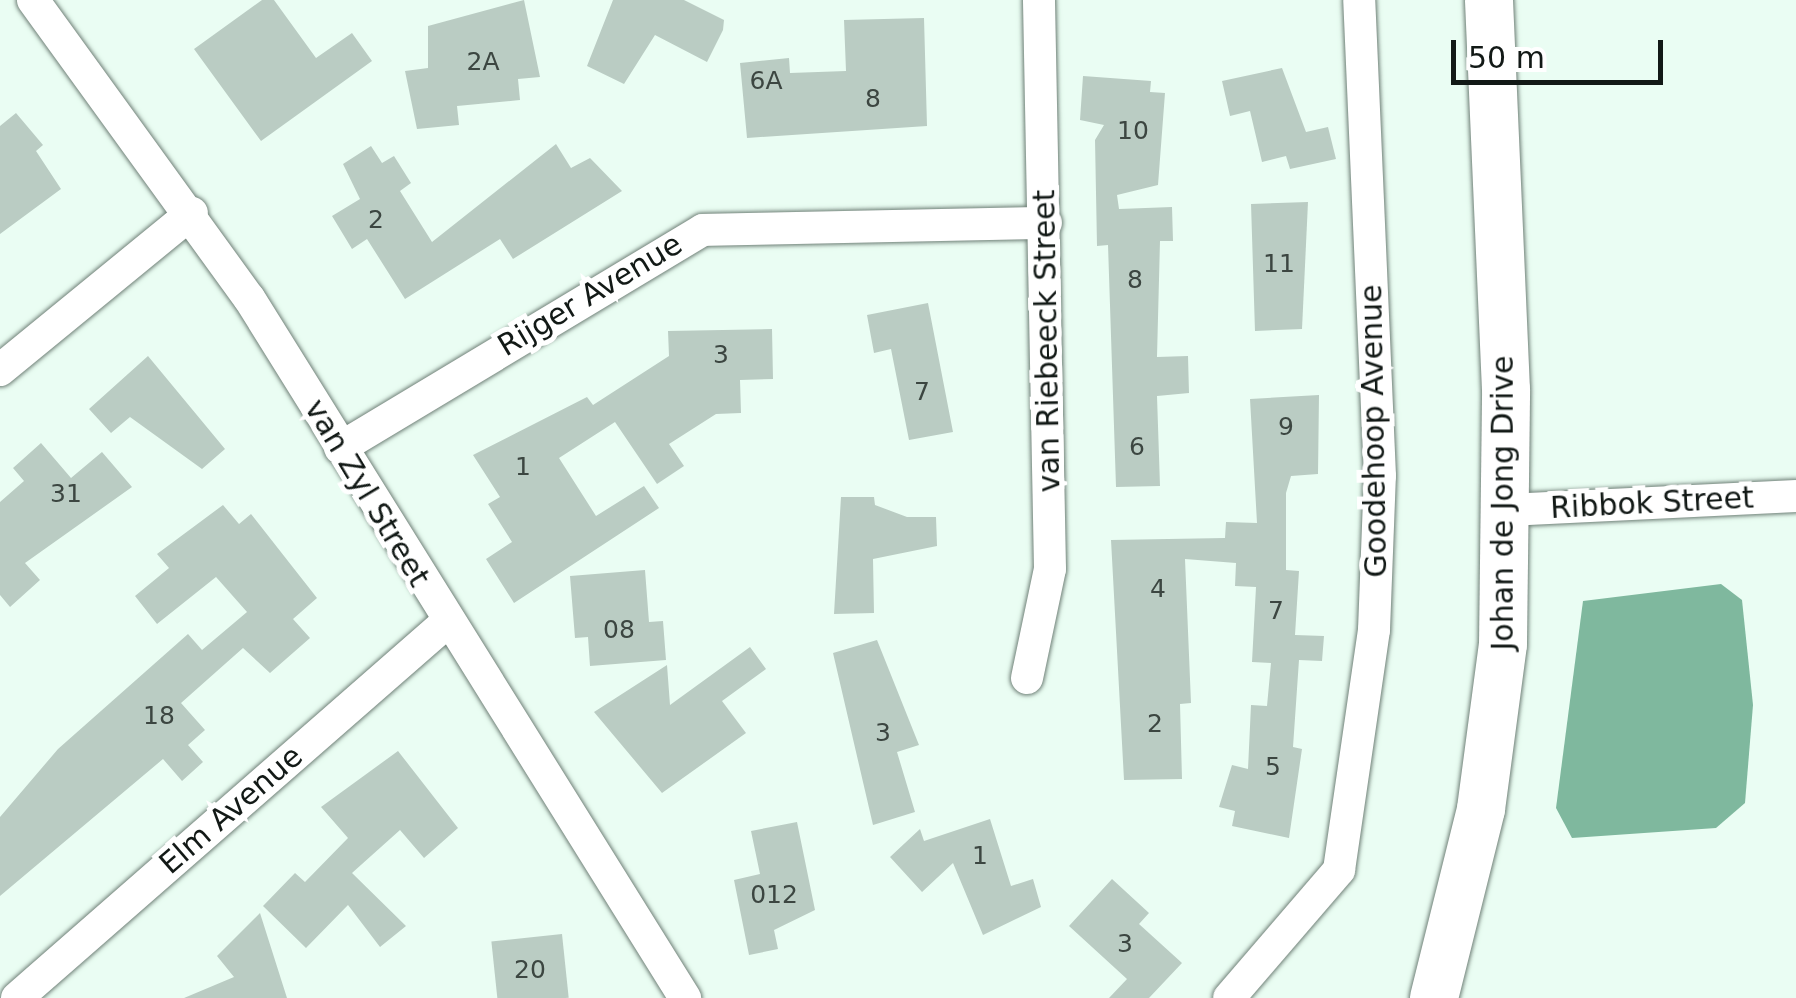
<!DOCTYPE html>
<style>
body{margin:0}
#map{position:relative;width:1796px;height:998px;overflow:hidden;background:#eafdf3;font-family:"DejaVu Sans",sans-serif}
div>[style]{position:absolute}
.water>*{inset:0;background:#7fb89e}
.building>*{inset:0;background:#baccc3;transform-origin:0 0}
.roads{filter:drop-shadow(0 0 2px #708178) drop-shadow(0 0 2px #708178)}
.street>*{height:32px;margin:-16px;padding:0 16px;transform-origin:16px;border-radius:16px;background:#fff}
.secondary>*{height:48px;margin:-24px;padding:0 24px;transform-origin:24px;border-radius:24px;background:#fff}
span{translate:-50% -50%;white-space:nowrap;text-align:center;line-height:1.15;-webkit-text-stroke:10px #fff;paint-order:stroke}
.number-label{font-size:25px;color:#3c4641}
.number-label span{-webkit-text-stroke-width:0}
.street-label{font-size:30px;color:#121916}
.scale{position:absolute;left:1451px;top:40px;width:212px;height:45px;box-sizing:border-box;border:5px solid #121916;border-top:0;padding-left:12px;font-size:30px;line-height:35px;white-space:nowrap;color:#121916;-webkit-text-stroke:8px #fff;paint-order:stroke}
</style>
<div id="map">
<div class="water">
<div style="clip-path:polygon(1721px 584px,1742px 600px,1753px 705px,1745px 803px,1716px 828px,1572px 838px,1556px 808px,1583px 601px)"></div>
</div>
<div class="building">
<div style="clip-path:polygon(262px 0,274px 0,316px 58px,352px 33px,372px 61px,261px 141px,194px 49px)"></div>
<div style="clip-path:polygon(524px 0,540px 77px,518px 79px,520px 100px,457px 106px,459px 125px,417px 129px,405px 71px,428px 68px,428px 26px)"></div>
<div style="clip-path:polygon(613px 0,684px 0,724px 20px,723px 30px,707px 62px,655px 35px,624px 84px,587px 66px)"></div>
<div style="clip-path:polygon(924px 18px,927px 126px,747px 138px,740px 63px,789px 58px,790px 73px,846px 71px,844px 20px)"></div>
<div style="clip-path:polygon(1282px 68px,1306px 132px,1328px 127px,1336px 159px,1290px 169px,1286px 156px,1262px 162px,1250px 111px,1230px 116px,1222px 81px)"></div>
<div style="clip-path:polygon(1083px 76px,1151px 81px,1150px 92px,1165px 93px,1158px 185px,1117px 195px,1119px 209px,1172px 207px,1173px 241px,1160px 241px,1157px 357px,1188px 356px,1189px 393px,1157px 396px,1160px 486px,1116px 487px,1108px 245px,1097px 246px,1095px 140px,1104px 125px,1080px 120px)"></div>
<div style="clip-path:polygon(16px 113px,43px 145px,36px 151px,61px 189px,0 234px,0 126px)"></div>
<div style="clip-path:polygon(556px 144px,571px 168px,590px 158px,622px 191px,513px 259px,500px 239px,405px 299px,367px 239px,352px 249px,332px 216px,360px 199px,343px 164px,371px 146px,382px 163px,394px 156px,411px 183px,400px 191px,432px 242px)"></div>
<div style="clip-path:polygon(1308px 202px,1302px 329px,1255px 331px,1251px 204px)"></div>
<div style="clip-path:polygon(928px 303px,953px 432px,909px 440px,891px 349px,874px 353px,867px 315px)"></div>
<div style="clip-path:polygon(772px 329px,773px 379px,740px 380px,741px 413px,716px 414px,669px 444px,684px 466px,657px 484px,615px 422px,559px 458px,596px 516px,644px 486px,659px 508px,514px 603px,486px 559px,512px 542px,488px 504px,500px 497px,473px 455px,587px 397px,593px 405px,669px 356px,668px 331px)"></div>
<div style="clip-path:polygon(148px 356px,225px 449px,202px 469px,130px 417px,111px 433px,89px 409px)"></div>
<div style="clip-path:polygon(1319px 395px,1318px 474px,1291px 476px,1286px 493px,1286px 570px,1299px 571px,1295px 635px,1324px 636px,1322px 661px,1299px 660px,1293px 747px,1302px 749px,1289px 838px,1232px 826px,1235px 811px,1219px 807px,1232px 765px,1248px 769px,1251px 705px,1267px 706px,1271px 663px,1252px 662px,1256px 587px,1235px 586px,1236px 563px,1185px 559px,1191px 703px,1180px 704px,1182px 779px,1124px 780px,1111px 540px,1225px 538px,1226px 522px,1257px 523px,1250px 399px)"></div>
<div style="clip-path:polygon(41px 443px,71px 478px,102px 452px,132px 487px,25px 563px,40px 580px,10px 607px,0 595px,0 502px,24px 481px,13px 468px)"></div>
<div style="clip-path:polygon(841px 497px,874px 497px,875px 505px,907px 517px,936px 517px,937px 546px,873px 559px,874px 613px,834px 614px)"></div>
<div style="clip-path:polygon(223px 505px,239px 524px,251px 514px,317px 598px,293px 619px,310px 638px,270px 673px,243px 648px,181px 703px,205px 730px,188px 745px,203px 762px,182px 781px,163px 759px,0 896px,0 817px,58px 749px,188px 634px,202px 650px,247px 612px,216px 577px,157px 624px,135px 596px,169px 568px,157px 554px)"></div>
<div style="clip-path:polygon(645px 570px,649px 622px,663px 621px,666px 660px,590px 666px,588px 637px,575px 638px,570px 576px)"></div>
<div style="clip-path:polygon(877px 640px,919px 745px,897px 752px,915px 812px,873px 825px,833px 653px)"></div>
<div style="clip-path:polygon(750px 647px,766px 669px,722px 701px,746px 733px,662px 793px,594px 712px,667px 665px,670px 705px)"></div>
<div style="clip-path:polygon(398px 751px,458px 828px,424px 858px,400px 830px,352px 873px,406px 926px,380px 947px,348px 905px,306px 948px,263px 906px,295px 873px,305px 882px,348px 838px,321px 807px)"></div>
<div style="clip-path:polygon(990px 819px,1011px 886px,1033px 879px,1041px 907px,983px 935px,953px 863px,922px 892px,890px 857px,920px 829px,924px 841px)"></div>
<div style="clip-path:polygon(797px 822px,815px 910px,774px 930px,778px 949px,749px 955px,734px 880px,760px 874px,751px 831px)"></div>
<div style="clip-path:polygon(1112px 879px,1149px 913px,1139px 924px,1182px 963px,1149px 998px,1109px 998px,1127px 979px,1069px 926px)"></div>
<div style="clip-path:polygon(260px 913px,287px 998px,184px 998px,234px 977px,217px 956px)"></div>
<div style="left:562px;top:934px;width:64px;height:71px;rotate:84deg"></div>
</div>
<div class="roads">
<div class="street">
<div style="left:33px;top:0;width:368px;rotate:54.1deg"></div>
<div style="left:249px;top:298px;width:825px;rotate:58.08deg"></div>
<div style="left:0;top:370px;width:248px;rotate:-39.3deg"></div>
<div style="left:340px;top:448px;width:423px;rotate:-31deg"></div>
<div style="left:703px;top:230px;width:343px;rotate:-1.2deg"></div>
<div style="left:1508px;top:510px;width:288px;rotate:-2.8deg"></div>
<div style="left:1027px;top:678px;width:111px;rotate:-78.1deg"></div>
<div style="left:1050px;top:569px;width:569px;rotate:-91.11deg"></div>
<div style="left:17px;top:998px;width:570px;rotate:-41.16deg"></div>
<div style="left:1229px;top:998px;width:169px;rotate:-49.3deg"></div>
<div style="left:1339px;top:870px;width:243px;rotate:-81.7deg"></div>
<div style="left:1374px;top:630px;width:154px;rotate:-87.8deg"></div>
<div style="left:1380px;top:476px;width:476px;rotate:-92.5deg"></div>
</div>
<div class="secondary">
<div style="left:1434px;top:998px;width:195px;rotate:-76deg"></div>
<div style="left:1481px;top:809px;width:166px;rotate:-82.4deg"></div>
<div style="left:1503px;top:644px;width:254px;rotate:-89.3deg"></div>
<div style="left:1506px;top:390px;width:390px;rotate:-92.5deg"></div>
</div>
</div>
<div class="number-label">
<span style="left:483px;top:62px">2A</span>
<span style="left:766px;top:81px">6A</span>
<span style="left:873px;top:99px">8</span>
<span style="left:1133px;top:131px">10</span>
<span style="left:376px;top:220px">2</span>
<span style="left:1279px;top:264px">11</span>
<span style="left:1135px;top:280px">8</span>
<span style="left:721px;top:355px">3</span>
<span style="left:922px;top:392px">7</span>
<span style="left:1286px;top:427px">9</span>
<span style="left:1137px;top:447px">6</span>
<span style="left:523px;top:467px">1</span>
<span style="left:66px;top:494px">31</span>
<span style="left:1158px;top:589px">4</span>
<span style="left:1276px;top:611px">7</span>
<span style="left:619px;top:630px">08</span>
<span style="left:159px;top:716px">18</span>
<span style="left:1155px;top:724px">2</span>
<span style="left:883px;top:733px">3</span>
<span style="left:1273px;top:767px">5</span>
<span style="left:980px;top:856px">1</span>
<span style="left:774px;top:895px">012</span>
<span style="left:1125px;top:944px">3</span>
<span style="left:530px;top:970px">20</span>
</div>
<div class="street-label">
<span style="left:590px;top:295px;rotate:-31deg">Rijger Avenue</span>
<span style="left:1047px;top:341px;rotate:-91deg">van Riebeeck Street</span>
<span style="left:1374px;top:431px;rotate:-91deg">Goodehoop Avenue</span>
<span style="left:367px;top:493px;rotate:59deg">van Zyl Street</span>
<span style="left:1503px;top:503px;rotate:-90deg">Johan de Jong Drive</span>
<span style="left:1652px;top:503px;rotate:-3deg">Ribbok Street</span>
<span style="left:231px;top:810px;rotate:-41deg">Elm Avenue</span>
</div>
<div class="scale">50 m</div>
</div>
